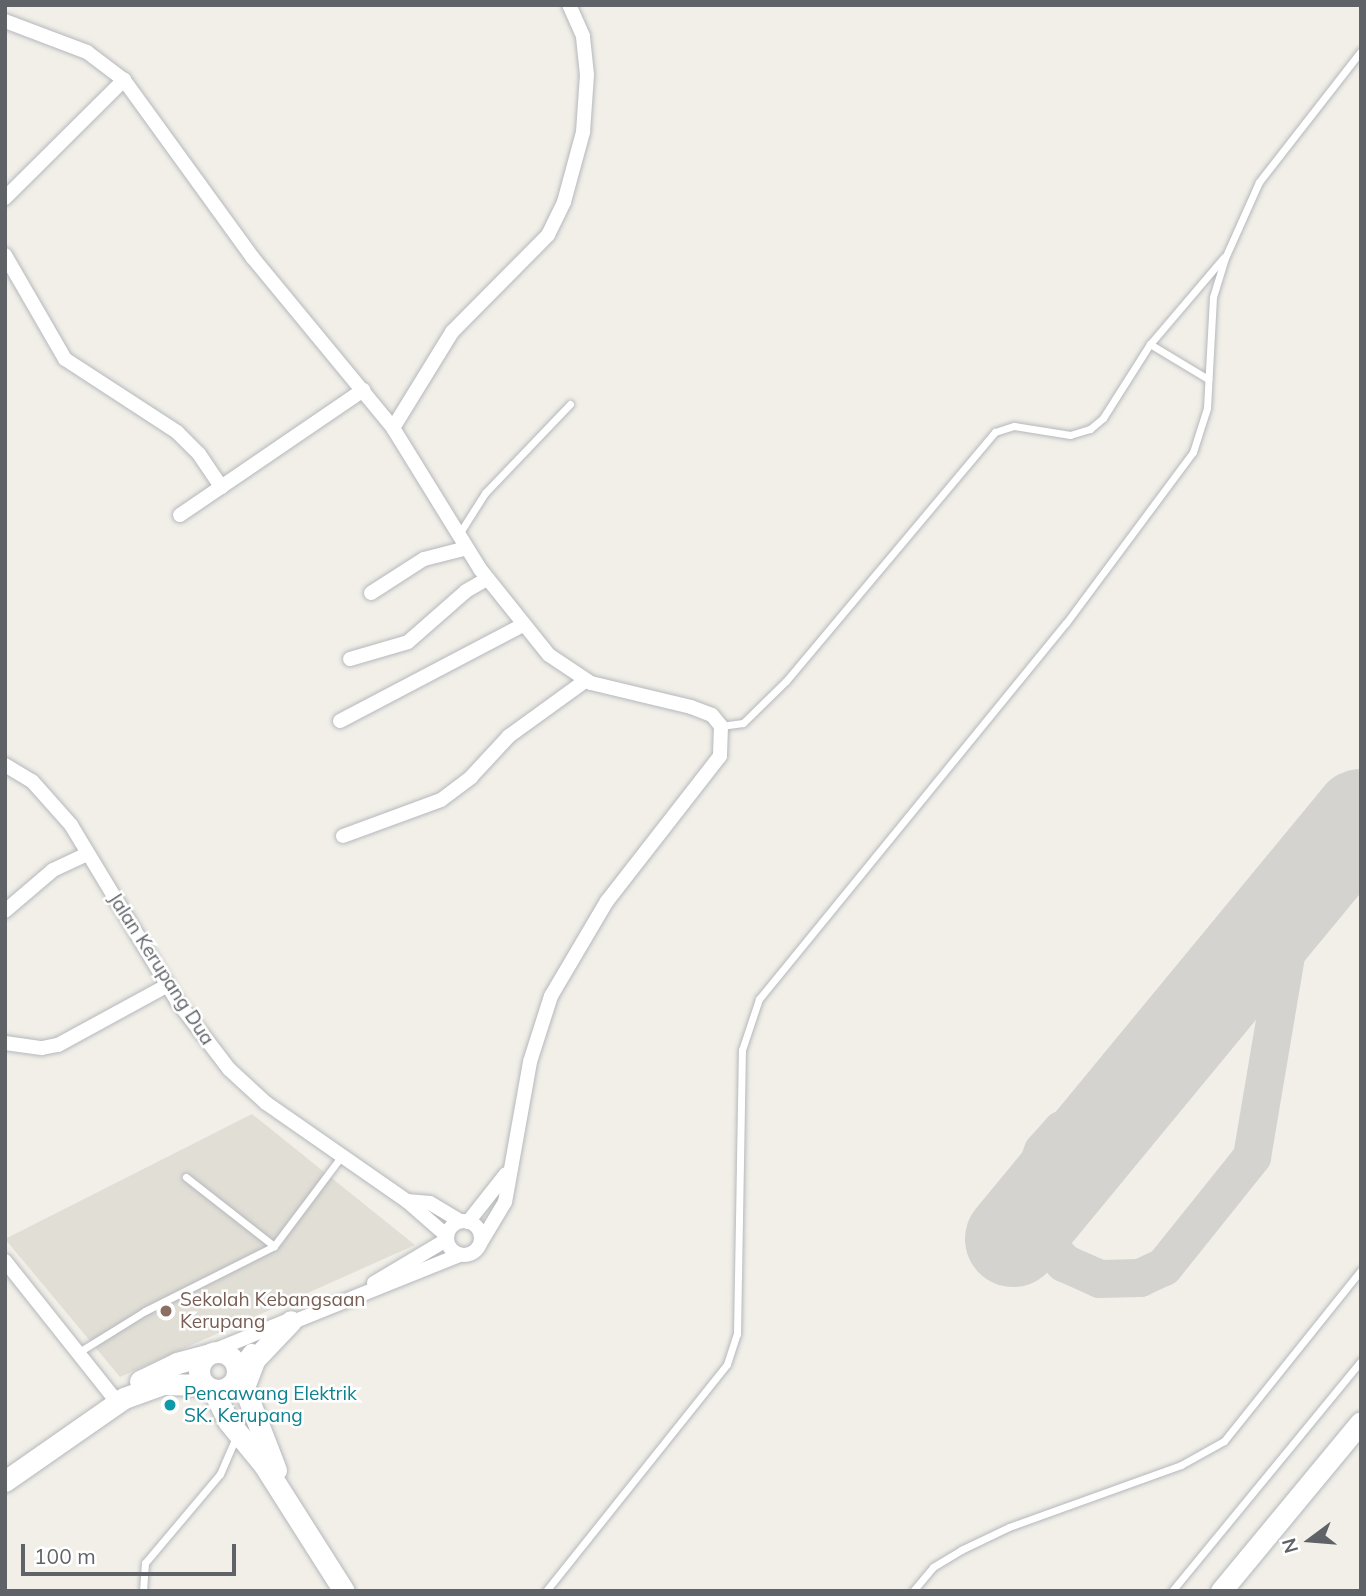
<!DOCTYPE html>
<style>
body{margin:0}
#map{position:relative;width:1366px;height:1596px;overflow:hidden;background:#f1efe8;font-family:Mulish,sans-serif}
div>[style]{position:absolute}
.education>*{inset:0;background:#e1ded6}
.taxiway>*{height:38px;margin:-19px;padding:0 19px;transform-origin:19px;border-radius:19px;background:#d4d3d0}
.runway>*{height:96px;margin:-48px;padding:0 48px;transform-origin:48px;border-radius:48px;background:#d4d3d0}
.building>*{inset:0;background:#cccac5;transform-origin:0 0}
.roads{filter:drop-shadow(0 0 2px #b5b8bc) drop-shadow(0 0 2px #b5b8bc)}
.service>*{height:7px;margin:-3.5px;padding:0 3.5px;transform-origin:3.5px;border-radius:3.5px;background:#fff}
.minor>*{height:14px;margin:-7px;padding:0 7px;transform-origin:7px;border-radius:7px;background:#fff}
.minor>.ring{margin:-7px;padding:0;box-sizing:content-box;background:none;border:14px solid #fff;border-radius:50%}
.secondary>*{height:21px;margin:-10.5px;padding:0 10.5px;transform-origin:10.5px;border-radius:10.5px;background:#fff}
.secondary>.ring{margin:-10.5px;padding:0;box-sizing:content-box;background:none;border:21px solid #fff;border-radius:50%}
.dots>*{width:19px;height:19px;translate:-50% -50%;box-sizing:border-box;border:4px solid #fff;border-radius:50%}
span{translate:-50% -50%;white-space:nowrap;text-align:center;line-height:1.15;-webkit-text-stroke:5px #fff;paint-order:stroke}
.street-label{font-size:19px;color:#5f6368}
.education-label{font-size:19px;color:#785e54}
.left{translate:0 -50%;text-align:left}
.culture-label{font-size:19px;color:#0d838f}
.frame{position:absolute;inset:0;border:7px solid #5f6368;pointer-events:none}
.north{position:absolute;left:1275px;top:1505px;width:70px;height:70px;-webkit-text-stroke:5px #fff;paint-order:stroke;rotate:254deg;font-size:19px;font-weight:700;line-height:28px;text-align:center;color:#5f6368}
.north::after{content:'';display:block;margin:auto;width:24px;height:32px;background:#5f6368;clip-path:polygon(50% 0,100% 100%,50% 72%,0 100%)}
.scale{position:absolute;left:21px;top:1544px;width:215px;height:32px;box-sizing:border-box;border:4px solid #5f6368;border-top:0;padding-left:9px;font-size:21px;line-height:24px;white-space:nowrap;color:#5f6368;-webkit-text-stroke:5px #fff;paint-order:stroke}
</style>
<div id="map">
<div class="education">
<div style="clip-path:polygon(252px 1114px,415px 1245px,120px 1377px,5px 1239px)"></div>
</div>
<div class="taxiway">
<div style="left:1143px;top:1081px;width:33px;rotate:135deg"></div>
<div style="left:1120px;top:1104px;width:64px;rotate:155.9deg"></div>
<div style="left:1062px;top:1130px;width:28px;rotate:132deg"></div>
<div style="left:1043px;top:1151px;width:28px;rotate:111deg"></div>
<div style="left:1033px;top:1177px;width:41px;rotate:88.6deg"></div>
<div style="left:1034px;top:1218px;width:28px;rotate:64deg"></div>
<div style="left:1046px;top:1243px;width:27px;rotate:48deg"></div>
<div style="left:1064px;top:1263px;width:39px;rotate:24deg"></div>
<div style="left:1100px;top:1279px;width:40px;rotate:-1.4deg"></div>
<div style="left:1140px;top:1278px;width:26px;rotate:-25deg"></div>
<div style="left:1164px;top:1267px;width:141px;rotate:-51.3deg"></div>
<div style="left:1252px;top:1157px;width:233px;rotate:-80.4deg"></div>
<div style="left:1291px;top:927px;width:49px;rotate:-68.6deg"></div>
</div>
<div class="runway">
<div style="left:1013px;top:1239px;width:547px;rotate:-50.49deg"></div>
</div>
<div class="building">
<div style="left:173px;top:1396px;width:13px;height:14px;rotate:61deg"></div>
</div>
<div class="roads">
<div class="service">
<div style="left:1150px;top:344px;width:68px;rotate:31.1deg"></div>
<div style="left:459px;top:534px;width:49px;rotate:-57.6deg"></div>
<div style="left:485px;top:493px;width:123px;rotate:-46.3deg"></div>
<div style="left:721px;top:726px;width:22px;rotate:-8deg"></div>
<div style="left:743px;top:723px;width:60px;rotate:-44.3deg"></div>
<div style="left:786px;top:681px;width:325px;rotate:-50deg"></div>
<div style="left:995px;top:432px;width:20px;rotate:-18deg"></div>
<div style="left:1014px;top:426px;width:57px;rotate:9.1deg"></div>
<div style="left:1070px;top:435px;width:21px;rotate:-17deg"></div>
<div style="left:1090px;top:429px;width:17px;rotate:-40deg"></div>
<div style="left:1103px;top:418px;width:88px;rotate:-57.6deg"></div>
<div style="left:1150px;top:344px;width:114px;rotate:-49.6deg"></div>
<div style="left:274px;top:1246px;width:110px;rotate:-53.1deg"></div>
<div style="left:79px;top:1352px;width:78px;rotate:-31.8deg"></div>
<div style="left:145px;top:1311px;width:144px;rotate:-26.7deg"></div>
<div style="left:274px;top:1246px;width:112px;rotate:-141.9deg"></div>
<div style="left:143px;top:1591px;width:28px;rotate:-86deg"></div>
<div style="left:145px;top:1563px;width:116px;rotate:-49.9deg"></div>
<div style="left:220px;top:1474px;width:40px;rotate:-66.6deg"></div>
<div style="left:546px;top:1591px;width:290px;rotate:-51.4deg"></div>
<div style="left:727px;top:1364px;width:32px;rotate:-72deg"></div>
<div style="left:737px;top:1334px;width:284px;rotate:-89deg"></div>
<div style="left:742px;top:1050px;width:54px;rotate:-71.6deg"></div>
<div style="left:759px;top:999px;width:485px;rotate:-50.8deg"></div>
<div style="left:1066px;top:623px;width:213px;rotate:-53.4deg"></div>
<div style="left:1193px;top:452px;width:46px;rotate:-72.3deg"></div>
<div style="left:1207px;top:408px;width:111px;rotate:-86.9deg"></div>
<div style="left:1213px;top:297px;width:41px;rotate:-72.9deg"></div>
<div style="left:1225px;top:258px;width:83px;rotate:-65.9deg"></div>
<div style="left:1259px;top:182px;width:166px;rotate:-52.1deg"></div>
<div style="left:913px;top:1591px;width:31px;rotate:-50deg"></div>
<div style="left:933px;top:1567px;width:33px;rotate:-31deg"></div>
<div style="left:961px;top:1550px;width:53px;rotate:-25.6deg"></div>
<div style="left:1009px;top:1527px;width:183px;rotate:-19.8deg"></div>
<div style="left:1181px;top:1465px;width:49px;rotate:-29.2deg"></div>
<div style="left:1224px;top:1441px;width:219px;rotate:-51.3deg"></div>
<div style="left:1172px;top:1591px;width:298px;rotate:-50.6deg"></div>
</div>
<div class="minor">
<div style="left:5px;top:21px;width:88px;rotate:20.7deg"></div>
<div style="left:87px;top:52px;width:46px;rotate:37.1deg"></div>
<div style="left:124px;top:80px;width:220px;rotate:54.1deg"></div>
<div style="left:253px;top:258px;width:220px;rotate:50.5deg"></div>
<div style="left:393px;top:428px;width:166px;rotate:58.3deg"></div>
<div style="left:480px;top:569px;width:110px;rotate:51.3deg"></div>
<div style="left:549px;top:655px;width:50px;rotate:33.7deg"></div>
<div style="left:591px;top:683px;width:103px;rotate:13.5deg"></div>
<div style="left:691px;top:707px;width:22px;rotate:21deg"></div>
<div style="left:712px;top:715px;width:14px;rotate:51deg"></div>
<div style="left:721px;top:726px;width:30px;rotate:92deg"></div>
<div style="left:720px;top:756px;width:184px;rotate:127.9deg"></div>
<div style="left:607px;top:901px;width:110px;rotate:120.5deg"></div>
<div style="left:551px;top:996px;width:69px;rotate:107.7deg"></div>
<div style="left:530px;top:1062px;width:142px;rotate:100.1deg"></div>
<div style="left:505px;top:1202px;width:47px;rotate:121deg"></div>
<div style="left:5px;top:198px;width:168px;rotate:-44.8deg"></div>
<div style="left:5px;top:255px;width:120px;rotate:60deg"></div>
<div style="left:65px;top:359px;width:134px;rotate:33.1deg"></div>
<div style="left:177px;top:432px;width:31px;rotate:45deg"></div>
<div style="left:199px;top:454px;width:40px;rotate:56deg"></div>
<div style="left:393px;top:428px;width:113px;rotate:-58.4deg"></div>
<div style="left:452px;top:332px;width:136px;rotate:-45.3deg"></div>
<div style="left:548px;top:235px;width:37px;rotate:-64deg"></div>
<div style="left:564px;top:202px;width:73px;rotate:-74.8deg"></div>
<div style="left:583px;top:132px;width:57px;rotate:-86deg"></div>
<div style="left:587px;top:75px;width:39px;rotate:-96deg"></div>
<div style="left:583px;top:36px;width:34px;rotate:-114deg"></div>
<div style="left:180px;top:515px;width:222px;rotate:-34.3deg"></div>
<div style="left:371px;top:593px;width:63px;rotate:-32.7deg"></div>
<div style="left:424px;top:559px;width:44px;rotate:-14.3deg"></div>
<div style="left:350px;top:659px;width:60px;rotate:-16.3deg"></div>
<div style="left:408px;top:642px;width:77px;rotate:-41.3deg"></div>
<div style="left:466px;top:591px;width:24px;rotate:-30deg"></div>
<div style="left:340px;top:721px;width:207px;rotate:-27.7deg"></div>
<div style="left:5px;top:765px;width:31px;rotate:31deg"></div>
<div style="left:32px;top:781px;width:59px;rotate:48.4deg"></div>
<div style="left:71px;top:825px;width:205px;rotate:58.9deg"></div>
<div style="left:177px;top:1001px;width:86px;rotate:52.6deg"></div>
<div style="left:229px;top:1069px;width:50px;rotate:42.6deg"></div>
<div style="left:266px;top:1103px;width:172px;rotate:34.8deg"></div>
<div style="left:407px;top:1201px;width:52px;rotate:41.1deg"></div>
<div style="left:343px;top:836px;width:104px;rotate:-20.2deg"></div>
<div style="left:441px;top:800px;width:38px;rotate:-37deg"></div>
<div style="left:471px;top:777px;width:56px;rotate:-47.2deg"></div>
<div style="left:509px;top:736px;width:94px;rotate:-35.9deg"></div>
<div style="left:5px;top:911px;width:63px;rotate:-40.5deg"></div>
<div style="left:53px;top:870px;width:38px;rotate:-25deg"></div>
<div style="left:5px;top:1043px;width:37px;rotate:8deg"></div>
<div style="left:42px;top:1048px;width:16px;rotate:-11deg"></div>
<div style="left:58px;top:1045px;width:125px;rotate:-28.6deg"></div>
<div style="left:407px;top:1201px;width:23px;rotate:5deg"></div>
<div style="left:430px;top:1203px;width:35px;rotate:31deg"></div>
<div class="ring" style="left:447px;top:1221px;width:20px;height:20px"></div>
<div style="left:468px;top:1222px;width:61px;rotate:-51.6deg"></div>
<div style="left:5px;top:1261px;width:180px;rotate:51.5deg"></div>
<div style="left:374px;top:1283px;width:84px;rotate:-30.8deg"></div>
<div style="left:283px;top:1326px;width:191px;rotate:-21.9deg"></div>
<div style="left:211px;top:1352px;width:87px;rotate:-22.4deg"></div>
<div style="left:237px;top:1369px;width:23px;rotate:-52deg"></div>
</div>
<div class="secondary">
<div class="ring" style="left:199px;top:1352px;width:17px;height:17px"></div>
<div style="left:140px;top:1381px;width:41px;rotate:-25.9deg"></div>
<div style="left:177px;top:1363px;width:30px;rotate:-15deg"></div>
<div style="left:213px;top:1390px;width:34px;rotate:64deg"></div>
<div style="left:228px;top:1421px;width:57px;rotate:50.7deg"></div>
<div style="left:264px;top:1465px;width:149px;rotate:57.6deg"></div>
<div style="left:276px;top:1470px;width:89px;rotate:-111.1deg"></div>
<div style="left:244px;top:1387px;width:30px;rotate:-69deg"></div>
<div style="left:255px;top:1359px;width:52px;rotate:-46.5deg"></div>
<div style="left:5px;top:1481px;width:145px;rotate:-34.9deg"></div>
<div style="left:124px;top:1398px;width:41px;rotate:-19.7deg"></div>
<div style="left:163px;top:1384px;width:42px;rotate:1.4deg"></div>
<div style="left:1221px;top:1591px;width:219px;rotate:-50.4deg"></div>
</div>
</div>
<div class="dots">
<div style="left:166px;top:1311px;background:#8d6e63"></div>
<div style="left:170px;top:1405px;background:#0f9aa8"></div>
</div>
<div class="street-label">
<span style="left:161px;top:969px;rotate:57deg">Jalan Kerupang Dua</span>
</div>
<div class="education-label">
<span class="left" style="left:180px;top:1311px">Sekolah Kebangsaan<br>Kerupang</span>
</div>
<div class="culture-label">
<span class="left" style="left:184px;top:1405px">Pencawang Elektrik<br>SK. Kerupang</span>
</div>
<div class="frame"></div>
<div class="north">N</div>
<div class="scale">100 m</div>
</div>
